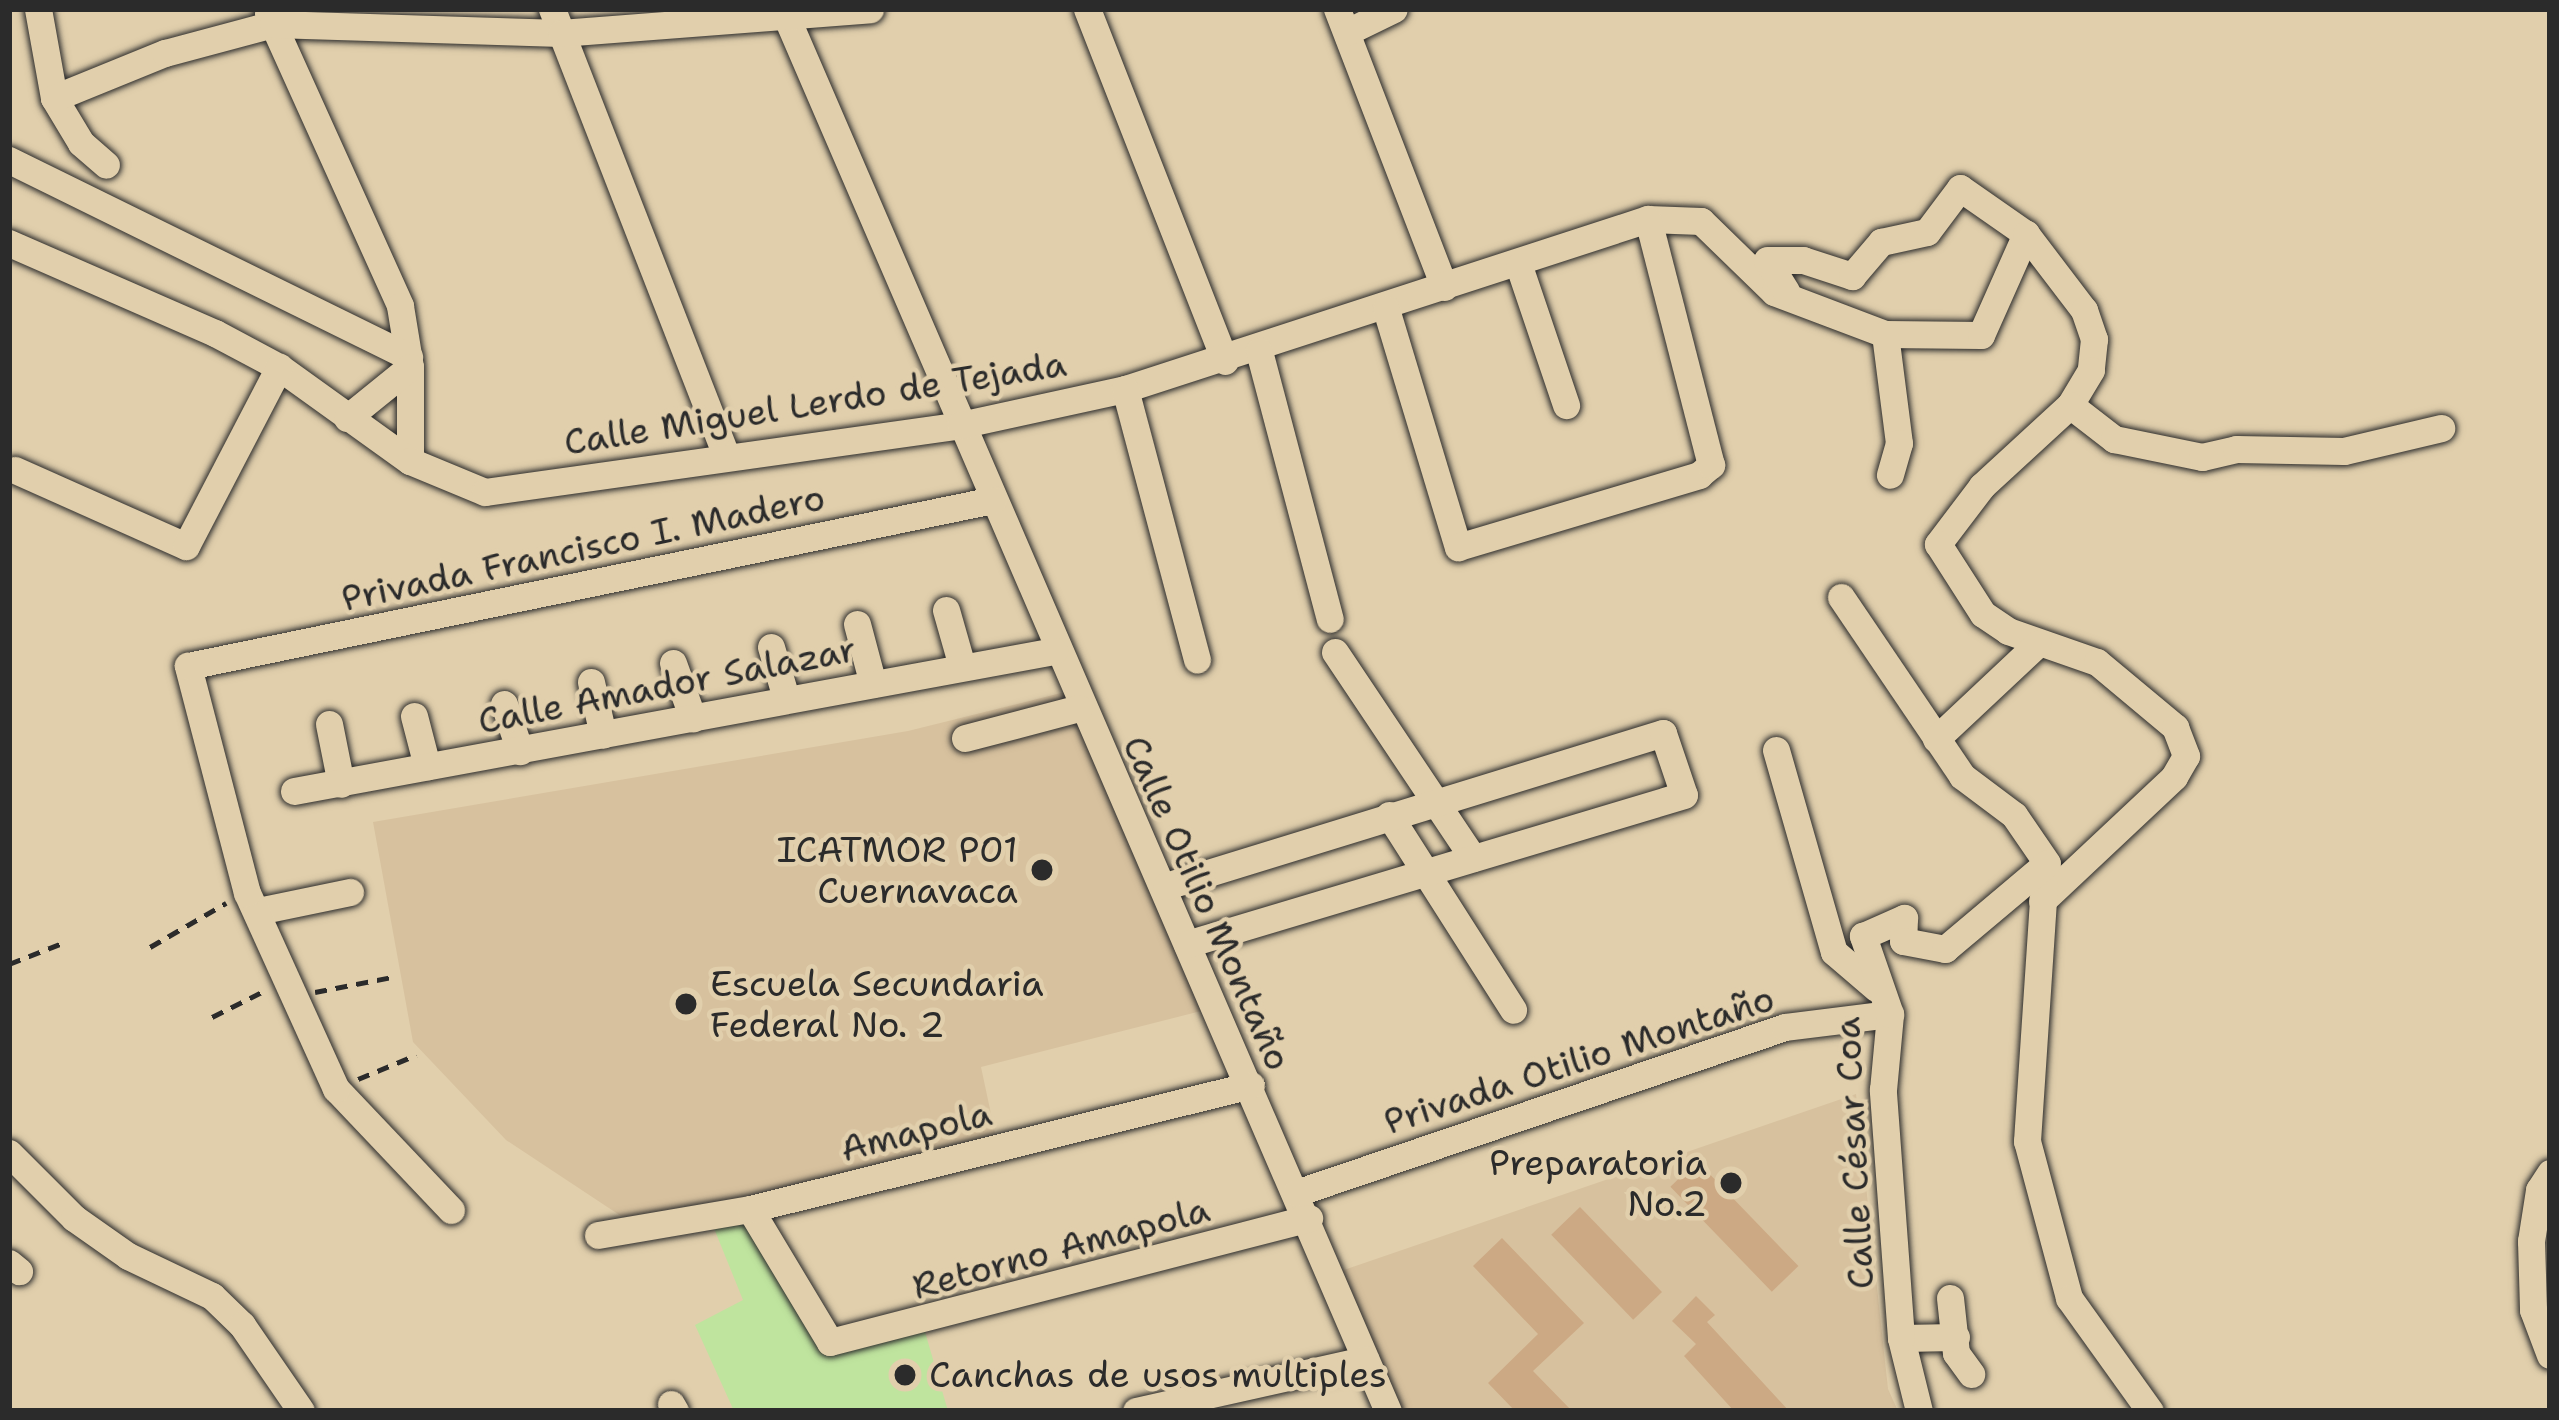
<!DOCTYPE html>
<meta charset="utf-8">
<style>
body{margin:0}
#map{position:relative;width:2559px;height:1420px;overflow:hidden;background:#e1cfac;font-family:"Shantell Sans",sans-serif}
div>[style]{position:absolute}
.built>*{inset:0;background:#d7c19e}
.green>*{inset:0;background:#bfe49e}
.building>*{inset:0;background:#cca984;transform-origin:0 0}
.path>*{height:4.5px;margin-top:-2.25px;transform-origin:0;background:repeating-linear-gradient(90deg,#2b2b2b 0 12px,transparent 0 21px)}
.roads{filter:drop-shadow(0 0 3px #2b2b2b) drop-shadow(0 0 3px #2b2b2b)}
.minor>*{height:27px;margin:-13.5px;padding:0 13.5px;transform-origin:13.5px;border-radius:13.5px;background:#e1cfac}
.dots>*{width:33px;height:33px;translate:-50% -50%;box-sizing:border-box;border:6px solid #e1cfac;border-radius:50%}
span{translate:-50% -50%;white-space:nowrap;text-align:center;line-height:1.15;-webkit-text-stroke:9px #e1cfac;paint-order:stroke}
.street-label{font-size:36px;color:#2b2b2b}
.poi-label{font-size:36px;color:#2b2b2b}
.right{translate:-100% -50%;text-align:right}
.left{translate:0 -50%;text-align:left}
.frame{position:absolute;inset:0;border:12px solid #2b2b2b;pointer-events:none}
</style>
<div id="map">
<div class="built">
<div style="clip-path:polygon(1065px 692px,1209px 1009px,981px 1067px,997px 1142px,630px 1222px,506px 1140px,413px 1042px,373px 822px,908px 731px)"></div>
<div style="clip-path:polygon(1856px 1094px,1888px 1389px,1898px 1411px,1399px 1411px,1338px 1272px)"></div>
</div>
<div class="green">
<div style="clip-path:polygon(750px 1209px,830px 1342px,923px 1325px,948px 1411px,734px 1411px,695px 1325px,743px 1300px,709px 1216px)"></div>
</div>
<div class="building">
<div style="left:1697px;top:1161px;width:146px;height:37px;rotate:46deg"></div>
<div style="left:1580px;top:1207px;width:118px;height:40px;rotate:46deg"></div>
<div style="clip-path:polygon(1502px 1238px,1584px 1323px,1533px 1371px,1572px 1411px,1515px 1411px,1488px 1383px,1538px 1334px,1473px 1266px)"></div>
<div style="clip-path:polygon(1696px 1296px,1715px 1315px,1707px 1322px,1789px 1411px,1734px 1411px,1684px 1356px,1696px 1344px,1672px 1321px)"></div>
</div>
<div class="path">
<div style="left:150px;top:947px;width:88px;rotate:-30.1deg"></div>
<div style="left:9px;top:964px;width:55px;rotate:-21.4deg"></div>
<div style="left:315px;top:992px;width:78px;rotate:-11deg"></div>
<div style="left:212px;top:1017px;width:60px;rotate:-26.6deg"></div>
<div style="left:358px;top:1079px;width:63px;rotate:-22.5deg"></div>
</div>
<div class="roads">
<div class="minor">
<div style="left:38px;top:9px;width:90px;rotate:79.8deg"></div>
<div style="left:54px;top:98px;width:52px;rotate:59deg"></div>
<div style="left:81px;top:143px;width:33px;rotate:41deg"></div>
<div style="left:552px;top:9px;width:477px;rotate:68.7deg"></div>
<div style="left:783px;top:9px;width:1527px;rotate:66.66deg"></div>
<div style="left:1087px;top:9px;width:378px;rotate:68.6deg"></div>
<div style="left:1337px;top:9px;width:298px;rotate:68.9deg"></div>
<div style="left:268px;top:13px;width:321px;rotate:65.7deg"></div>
<div style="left:400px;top:306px;width:62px;rotate:80.7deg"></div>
<div style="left:410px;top:367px;width:94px;rotate:90deg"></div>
<div style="left:1347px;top:32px;width:52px;rotate:-26.1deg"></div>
<div style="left:54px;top:98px;width:120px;rotate:-22.1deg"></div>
<div style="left:165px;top:53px;width:112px;rotate:-15deg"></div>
<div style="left:273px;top:24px;width:288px;rotate:1.8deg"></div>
<div style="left:561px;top:33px;width:310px;rotate:-4.4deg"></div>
<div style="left:9px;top:160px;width:446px;rotate:26.2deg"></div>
<div style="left:9px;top:243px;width:225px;rotate:23.6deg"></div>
<div style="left:215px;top:333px;width:72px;rotate:28deg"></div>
<div style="left:279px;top:367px;width:161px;rotate:35.7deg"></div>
<div style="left:410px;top:461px;width:81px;rotate:22.5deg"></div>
<div style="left:485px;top:492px;width:480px;rotate:-8deg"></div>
<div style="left:960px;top:425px;width:169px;rotate:-12.3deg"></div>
<div style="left:1125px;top:389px;width:550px;rotate:-18.01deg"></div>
<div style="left:1648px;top:219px;width:53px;rotate:2.2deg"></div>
<div style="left:1701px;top:221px;width:102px;rotate:44.2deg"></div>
<div style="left:1774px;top:292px;width:119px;rotate:20.7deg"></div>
<div style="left:1885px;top:334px;width:96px;rotate:0.6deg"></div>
<div style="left:1981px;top:335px;width:111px;rotate:-66deg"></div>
<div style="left:1519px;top:266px;width:147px;rotate:71.3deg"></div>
<div style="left:1786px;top:291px;width:36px;rotate:-122deg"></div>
<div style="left:1767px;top:260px;width:36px"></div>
<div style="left:1803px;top:260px;width:52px;rotate:18.1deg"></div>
<div style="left:1852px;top:276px;width:45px;rotate:-49.5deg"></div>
<div style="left:1881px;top:242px;width:47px;rotate:-12.3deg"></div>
<div style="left:1927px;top:232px;width:55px;rotate:-53.1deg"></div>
<div style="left:1960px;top:188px;width:80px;rotate:34.9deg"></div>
<div style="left:2026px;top:234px;width:96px;rotate:52.7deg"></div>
<div style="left:2084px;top:310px;width:31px;rotate:71deg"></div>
<div style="left:2094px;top:339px;width:31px;rotate:96deg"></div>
<div style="left:2091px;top:370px;width:41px;rotate:121deg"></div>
<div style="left:2070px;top:405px;width:120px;rotate:137.4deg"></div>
<div style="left:1982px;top:486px;width:73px;rotate:127.2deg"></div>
<div style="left:1938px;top:544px;width:83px;rotate:57.3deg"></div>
<div style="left:1983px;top:614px;width:30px;rotate:34deg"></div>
<div style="left:2008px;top:631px;width:94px;rotate:19.2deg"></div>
<div style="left:2097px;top:662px;width:102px;rotate:39.8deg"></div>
<div style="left:2175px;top:727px;width:31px;rotate:69deg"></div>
<div style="left:2186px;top:756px;width:24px;rotate:120deg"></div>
<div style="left:2174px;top:777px;width:181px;rotate:136.8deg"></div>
<div style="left:1386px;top:309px;width:249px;rotate:73.2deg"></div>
<div style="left:1458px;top:547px;width:252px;rotate:-16.6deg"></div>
<div style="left:1699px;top:475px;width:16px;rotate:-40deg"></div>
<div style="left:1711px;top:465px;width:254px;rotate:-104.4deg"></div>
<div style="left:1885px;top:334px;width:110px;rotate:82.7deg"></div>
<div style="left:1899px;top:443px;width:33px;rotate:106deg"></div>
<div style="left:1259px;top:351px;width:277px;rotate:75.2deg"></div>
<div style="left:1125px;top:389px;width:280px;rotate:75.1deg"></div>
<div style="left:2070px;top:405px;width:56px;rotate:37.7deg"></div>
<div style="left:2114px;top:439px;width:90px;rotate:11.6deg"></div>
<div style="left:2202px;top:457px;width:35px;rotate:-13deg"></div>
<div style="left:2236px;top:449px;width:108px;rotate:1.1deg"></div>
<div style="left:2344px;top:451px;width:100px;rotate:-13.3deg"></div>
<div style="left:347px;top:418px;width:81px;rotate:-39deg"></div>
<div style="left:15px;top:470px;width:187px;rotate:24deg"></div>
<div style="left:186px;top:546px;width:202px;rotate:-62.5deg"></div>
<div style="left:1841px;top:597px;width:216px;rotate:55.9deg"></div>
<div style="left:1962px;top:776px;width:65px;rotate:36.9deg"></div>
<div style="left:2014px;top:815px;width:58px;rotate:55.5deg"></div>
<div style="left:946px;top:610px;width:58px;rotate:74.1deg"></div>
<div style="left:857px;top:624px;width:62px;rotate:75.1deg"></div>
<div style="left:771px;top:647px;width:53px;rotate:73.6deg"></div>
<div style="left:1335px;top:652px;width:248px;rotate:56.2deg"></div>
<div style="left:673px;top:663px;width:59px;rotate:70.3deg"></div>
<div style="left:591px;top:682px;width:54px;rotate:77.2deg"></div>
<div style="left:504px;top:704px;width:50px;rotate:71.2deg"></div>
<div style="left:414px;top:716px;width:52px;rotate:75.4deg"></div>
<div style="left:329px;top:724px;width:61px;rotate:78.7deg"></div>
<div style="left:965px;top:738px;width:118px;rotate:-14.7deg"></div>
<div style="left:1936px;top:739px;width:139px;rotate:-43.2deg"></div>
<div style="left:1776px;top:750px;width:210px;rotate:74deg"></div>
<div style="left:1834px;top:952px;width:55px;rotate:40.6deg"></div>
<div style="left:294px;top:791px;width:773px;rotate:-10.44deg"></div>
<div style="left:1389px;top:815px;width:231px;rotate:57.5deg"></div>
<div style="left:2044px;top:885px;width:257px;rotate:93.8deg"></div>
<div style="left:2027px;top:1141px;width:163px;rotate:75deg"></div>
<div style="left:2069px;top:1298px;width:139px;rotate:54.4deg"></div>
<div style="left:1166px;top:886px;width:520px;rotate:-17.11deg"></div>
<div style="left:1663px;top:733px;width:65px;rotate:71.3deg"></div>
<div style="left:1684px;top:795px;width:519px;rotate:163.31deg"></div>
<div style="left:258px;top:911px;width:94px;rotate:-11.7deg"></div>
<div style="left:9px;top:1153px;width:92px;rotate:45deg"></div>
<div style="left:74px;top:1218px;width:66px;rotate:35.1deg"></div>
<div style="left:128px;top:1256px;width:93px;rotate:25.5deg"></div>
<div style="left:212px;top:1296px;width:42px;rotate:44deg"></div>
<div style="left:242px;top:1325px;width:104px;rotate:55.5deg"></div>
<div style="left:2550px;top:1173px;width:20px;rotate:123deg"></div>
<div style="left:2539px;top:1190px;width:52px;rotate:98.9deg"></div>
<div style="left:2531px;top:1241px;width:69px;rotate:88.3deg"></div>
<div style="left:2533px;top:1310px;width:48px;rotate:69.3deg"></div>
<div style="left:1296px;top:1193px;width:516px;rotate:-18.75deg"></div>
<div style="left:1785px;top:1027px;width:106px;rotate:-7.1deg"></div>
<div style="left:750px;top:1209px;width:155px;rotate:59deg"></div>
<div style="left:830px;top:1342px;width:495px;rotate:-14.5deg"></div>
<div style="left:451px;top:1210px;width:167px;rotate:-133.5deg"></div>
<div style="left:336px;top:1089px;width:215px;rotate:-114.4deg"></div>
<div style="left:247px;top:893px;width:235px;rotate:-104.6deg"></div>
<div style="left:188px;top:666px;width:822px;rotate:-11.65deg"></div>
<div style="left:598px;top:1235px;width:154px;rotate:-9.7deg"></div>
<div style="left:750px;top:1209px;width:516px;rotate:-13.9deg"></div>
<div style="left:9px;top:1263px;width:13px;rotate:39deg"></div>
<div style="left:1950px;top:1298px;width:55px;rotate:83.8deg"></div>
<div style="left:1956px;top:1353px;width:26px;rotate:54deg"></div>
<div style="left:1901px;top:1338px;width:55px;rotate:-1deg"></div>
<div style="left:671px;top:1404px;width:8px;rotate:60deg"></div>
<div style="left:1136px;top:1411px;width:235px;rotate:-12.6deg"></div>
<div style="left:1919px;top:1411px;width:75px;rotate:-103.9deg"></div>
<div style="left:1901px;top:1338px;width:249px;rotate:-94.2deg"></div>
<div style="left:1883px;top:1090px;width:76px;rotate:-84.7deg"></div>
<div style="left:1890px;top:1014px;width:83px;rotate:-109.1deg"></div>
<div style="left:1863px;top:936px;width:45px;rotate:-23.7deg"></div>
<div style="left:1904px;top:918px;width:23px;rotate:92deg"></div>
<div style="left:1903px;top:941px;width:43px;rotate:10.8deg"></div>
<div style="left:1945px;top:949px;width:133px;rotate:-40.1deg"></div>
</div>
</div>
<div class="dots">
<div style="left:1042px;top:870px;background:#2b2b2b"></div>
<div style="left:686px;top:1004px;background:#2b2b2b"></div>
<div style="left:1731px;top:1183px;background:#2b2b2b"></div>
<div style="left:905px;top:1375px;background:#2b2b2b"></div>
</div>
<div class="street-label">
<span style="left:815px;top:403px;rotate:-9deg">Calle Miguel Lerdo de Tejada</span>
<span style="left:583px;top:548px;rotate:-12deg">Privada Francisco I. Madero</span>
<span style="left:667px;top:685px;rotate:-11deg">Calle Amador Salazar</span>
<span style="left:1207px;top:903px;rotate:66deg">Calle Otilio Montaño</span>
<span style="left:1579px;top:1060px;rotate:-18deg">Privada Otilio Montaño</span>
<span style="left:916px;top:1131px;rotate:-14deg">Amapola</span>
<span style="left:1854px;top:1153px;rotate:-93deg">Calle César Coa</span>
<span style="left:1061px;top:1248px;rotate:-15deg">Retorno Amapola</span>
</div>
<div class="poi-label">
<span class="right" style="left:1018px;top:870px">ICATMOR P01<br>Cuernavaca</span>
<span class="left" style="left:710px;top:1004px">Escuela Secundaria<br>Federal No. 2</span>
<span class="right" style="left:1707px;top:1183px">Preparatoria<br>No.2</span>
<span class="left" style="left:929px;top:1375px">Canchas de usos multiples</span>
</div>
<div class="frame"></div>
</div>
